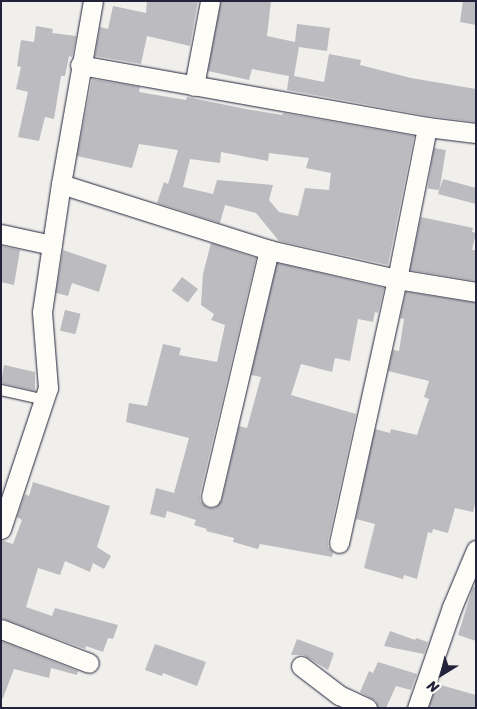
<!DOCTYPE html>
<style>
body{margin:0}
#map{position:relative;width:477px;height:709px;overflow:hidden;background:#f0efec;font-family:Sriracha,sans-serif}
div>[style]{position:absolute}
.building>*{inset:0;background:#bcbcc0;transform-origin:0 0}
.roads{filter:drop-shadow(0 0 1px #22223b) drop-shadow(0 0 1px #22223b)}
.service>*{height:10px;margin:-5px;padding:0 5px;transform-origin:5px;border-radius:5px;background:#fdfcf7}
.minor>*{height:19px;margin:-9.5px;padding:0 9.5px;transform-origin:9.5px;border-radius:9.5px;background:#fdfcf7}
span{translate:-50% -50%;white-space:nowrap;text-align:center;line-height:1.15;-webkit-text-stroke:5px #fdfcf7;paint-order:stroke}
.frame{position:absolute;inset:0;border:2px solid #22223b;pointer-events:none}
.north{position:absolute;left:417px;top:649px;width:50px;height:50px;-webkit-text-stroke:4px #fdfcf7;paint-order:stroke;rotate:216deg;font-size:14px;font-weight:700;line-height:20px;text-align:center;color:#22223b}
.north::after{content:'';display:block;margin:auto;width:18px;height:22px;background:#22223b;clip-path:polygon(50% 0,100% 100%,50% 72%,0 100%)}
</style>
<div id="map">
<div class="building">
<div style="clip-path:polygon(147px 1px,198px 1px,190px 46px,147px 36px,141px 64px,95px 56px,100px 27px,108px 29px,113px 6px,146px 13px)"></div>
<div style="clip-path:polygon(221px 1px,271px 1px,267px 36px,295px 42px,297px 24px,330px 28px,327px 51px,299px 47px,294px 76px,324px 82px,329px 54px,361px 60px,360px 65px,411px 78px,476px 89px,476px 122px,429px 116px,287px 90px,289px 76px,252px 69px,249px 80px,208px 71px)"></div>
<div style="clip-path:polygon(463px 1px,476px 1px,476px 25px,460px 22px)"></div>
<div style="clip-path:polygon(36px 26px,53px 29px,52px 33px,76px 36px,72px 57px,69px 56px,65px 76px,61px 76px,54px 119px,45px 117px,39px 141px,18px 137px,28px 92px,16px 89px,21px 67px,17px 66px,21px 40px,34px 42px)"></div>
<div style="clip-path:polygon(evenodd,92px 79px,140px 87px,139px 92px,186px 100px,187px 97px,246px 109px,282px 115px,283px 113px,414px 136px,388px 265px,279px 241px,256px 213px,225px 205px,220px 223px,157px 203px,164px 182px,168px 184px,178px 150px,139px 144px,132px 168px,77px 156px,92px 79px,221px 152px,268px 161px,269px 153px,309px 158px,306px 168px,331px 173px,329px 190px,305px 188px,298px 216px,279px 212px,269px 200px,273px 185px,217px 180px,213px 194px,183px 187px,190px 159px,220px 163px,221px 152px)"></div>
<div style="left:434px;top:148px;width:12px;height:41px;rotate:9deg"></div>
<div style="clip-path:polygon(443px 179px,476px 188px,476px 204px,438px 194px)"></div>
<div style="clip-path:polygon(421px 217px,473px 228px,472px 232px,476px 233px,472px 250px,476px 250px,476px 281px,410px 270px)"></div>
<div style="clip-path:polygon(211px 243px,256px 258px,200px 494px,200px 501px,208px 508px,215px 508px,222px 500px,239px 426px,247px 428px,261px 377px,251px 375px,277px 263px,384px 288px,378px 313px,375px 312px,373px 322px,358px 319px,350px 361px,335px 358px,332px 372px,301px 364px,291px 395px,356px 414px,328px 541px,328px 547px,333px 552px,332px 557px,260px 544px,258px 549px,233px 542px,234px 538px,206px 531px,207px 529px,194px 525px,196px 520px,167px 511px,165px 518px,150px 514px,156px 488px,174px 493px,189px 438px,126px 422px,129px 403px,147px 406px,163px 344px,181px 348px,179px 355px,217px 362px,225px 325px,211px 320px,214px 314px,201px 305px,203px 274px)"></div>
<div style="clip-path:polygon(1px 246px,20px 250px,14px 285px,1px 282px)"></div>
<div style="clip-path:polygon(63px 250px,107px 265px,99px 292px,72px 283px,68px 296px,56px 293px)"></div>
<div style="left:182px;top:277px;width:20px;height:17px;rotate:37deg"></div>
<div style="clip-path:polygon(406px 292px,476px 303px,476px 500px,473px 512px,455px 508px,448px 533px,433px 529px,432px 533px,428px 532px,417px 579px,404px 575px,403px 579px,364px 568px,375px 524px,356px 519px,375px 429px,390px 433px,391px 429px,417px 435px,429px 399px,424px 397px,429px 381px,388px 371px,393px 350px,399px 351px,404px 319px,400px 318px)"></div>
<div style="left:65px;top:310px;width:16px;height:21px;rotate:14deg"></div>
<div style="clip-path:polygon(4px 365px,35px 372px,35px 391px,1px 383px)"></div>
<div style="clip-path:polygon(33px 482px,110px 506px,97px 547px,111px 556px,104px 569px,93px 563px,90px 572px,65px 561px,60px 575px,38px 568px,26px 607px,52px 616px,55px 608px,118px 625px,113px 639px,108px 638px,103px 652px,86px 646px,85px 649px,1px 618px,1px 540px,13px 544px,22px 520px,17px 517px,25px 494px,29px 496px)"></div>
<div style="clip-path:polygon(473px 587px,476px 587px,476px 641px,458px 635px)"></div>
<div style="clip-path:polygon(390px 631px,415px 640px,416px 638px,428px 642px,424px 654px,384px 646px)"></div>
<div style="clip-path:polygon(297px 639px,334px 653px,328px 670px,303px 655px,291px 655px)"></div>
<div style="clip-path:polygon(1px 641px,78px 671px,77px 675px,51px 668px,49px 678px,14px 669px,3px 698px,1px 698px)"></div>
<div style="clip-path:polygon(155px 644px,206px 662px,197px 686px,163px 673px,162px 676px,145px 670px)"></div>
<div style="clip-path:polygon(378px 662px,417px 674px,411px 690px,396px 686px,386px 708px,378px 708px,376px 701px,360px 692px,369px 671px,373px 673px)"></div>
<div style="clip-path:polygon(437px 684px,476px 695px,476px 708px,429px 707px)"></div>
</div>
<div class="roads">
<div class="service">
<div style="left:1px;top:390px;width:45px;rotate:12.8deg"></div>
</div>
<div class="minor">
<div style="left:80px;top:65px;width:352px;rotate:10.1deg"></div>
<div style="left:427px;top:127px;width:49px;rotate:7deg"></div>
<div style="left:194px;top:86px;width:86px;rotate:-79.3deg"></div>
<div style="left:61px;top:184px;width:218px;rotate:17.6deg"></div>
<div style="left:269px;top:250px;width:131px;rotate:12.8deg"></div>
<div style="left:397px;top:279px;width:80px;rotate:9.3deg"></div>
<div style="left:1px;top:234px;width:52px;rotate:12.2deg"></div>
<div style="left:211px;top:497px;width:254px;rotate:-76.8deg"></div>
<div style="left:1px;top:529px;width:149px;rotate:-71.6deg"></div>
<div style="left:48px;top:388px;width:76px;rotate:-94.5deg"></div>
<div style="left:42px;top:312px;width:129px;rotate:-81.6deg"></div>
<div style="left:61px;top:184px;width:186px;rotate:-80.1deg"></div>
<div style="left:339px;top:543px;width:270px;rotate:-77.6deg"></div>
<div style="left:397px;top:279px;width:155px;rotate:-78.8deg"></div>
<div style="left:1px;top:629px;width:94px;rotate:21.1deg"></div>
<div style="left:301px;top:666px;width:48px;rotate:37.3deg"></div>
<div style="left:339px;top:695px;width:31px;rotate:25deg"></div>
<div style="left:417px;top:708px;width:107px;rotate:-70.9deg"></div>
<div style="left:452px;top:607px;width:62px;rotate:-67.2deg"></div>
</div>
</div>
<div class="frame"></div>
<div class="north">N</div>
</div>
